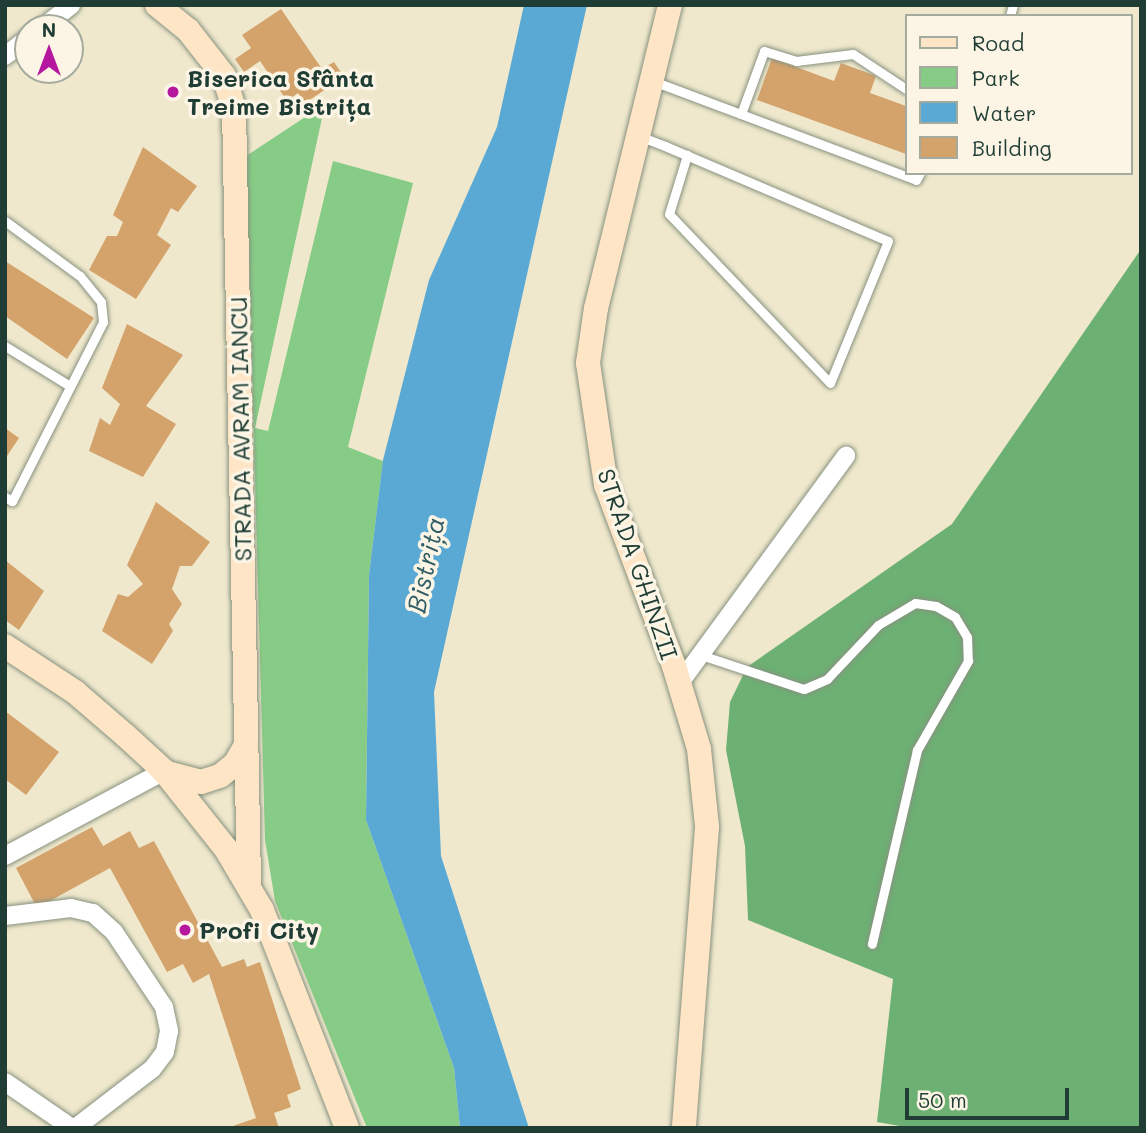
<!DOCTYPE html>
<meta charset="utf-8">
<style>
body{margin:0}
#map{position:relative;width:1146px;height:1133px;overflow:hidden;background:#efe8cc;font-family:Mali,sans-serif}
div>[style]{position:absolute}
.green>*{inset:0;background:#87cc86}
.forest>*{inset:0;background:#6db073}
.water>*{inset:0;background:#5aa9d4}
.building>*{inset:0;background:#d4a36c}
.roads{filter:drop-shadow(0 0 2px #879280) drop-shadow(0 0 2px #879280)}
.lane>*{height:9px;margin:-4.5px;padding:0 4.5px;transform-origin:4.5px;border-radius:4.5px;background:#fff}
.street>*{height:18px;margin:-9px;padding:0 9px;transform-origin:9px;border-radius:9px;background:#fff}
.secondary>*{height:24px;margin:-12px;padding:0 12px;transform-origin:12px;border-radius:12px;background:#fde5c5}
.dots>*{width:19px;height:19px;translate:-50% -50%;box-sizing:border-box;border:4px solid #fcf5e5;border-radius:50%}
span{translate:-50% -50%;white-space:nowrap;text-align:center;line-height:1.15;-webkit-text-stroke:7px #fcf5e5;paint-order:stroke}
.poi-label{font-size:24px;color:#1f3d34;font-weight:700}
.left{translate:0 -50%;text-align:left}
.street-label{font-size:24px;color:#1f3d34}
.water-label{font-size:26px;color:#315d64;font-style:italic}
.frame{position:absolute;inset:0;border:7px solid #1f3d34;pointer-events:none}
.legend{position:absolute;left:905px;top:14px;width:228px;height:161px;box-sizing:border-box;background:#fcf5e5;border:2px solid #a4ab9e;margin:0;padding:9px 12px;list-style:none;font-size:21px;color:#1f3d34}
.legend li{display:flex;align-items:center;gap:14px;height:35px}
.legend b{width:35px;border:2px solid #a4ab9e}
.north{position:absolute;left:14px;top:14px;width:70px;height:70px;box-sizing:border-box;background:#fcf5e5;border:2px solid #a4ab9e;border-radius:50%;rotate:0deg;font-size:19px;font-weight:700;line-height:28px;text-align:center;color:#1f3d34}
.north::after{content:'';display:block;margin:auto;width:24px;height:32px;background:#b5179e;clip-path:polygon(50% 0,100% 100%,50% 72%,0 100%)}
.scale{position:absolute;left:905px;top:1088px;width:164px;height:32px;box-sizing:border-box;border:4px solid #1f3d34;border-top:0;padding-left:9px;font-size:21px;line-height:24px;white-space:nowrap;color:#1f3d34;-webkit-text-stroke:5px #fcf5e5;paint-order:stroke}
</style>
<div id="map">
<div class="green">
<div style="clip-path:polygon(325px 104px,255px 428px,268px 431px,333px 161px,413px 183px,348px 447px,383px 461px,369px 575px,366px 820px,454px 1068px,460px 1128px,367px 1128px,275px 901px,265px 840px,246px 156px)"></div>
</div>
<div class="forest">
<div style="clip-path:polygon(1141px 249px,1141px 1128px,911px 1128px,877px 1122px,893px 979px,748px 920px,745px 846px,726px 750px,730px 702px,747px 667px,952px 524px)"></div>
</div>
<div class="water">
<div style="clip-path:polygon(524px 5px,587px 5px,434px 692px,441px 856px,529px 1128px,460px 1128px,454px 1068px,366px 820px,369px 575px,383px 460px,429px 280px,497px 127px)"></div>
</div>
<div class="building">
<div style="clip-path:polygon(281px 9px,322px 69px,334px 62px,344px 77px,305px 103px,298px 93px,287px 101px,260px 61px,244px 72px,235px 59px,251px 48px,242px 35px)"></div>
<div style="clip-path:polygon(772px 58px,834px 81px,841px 63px,876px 76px,870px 93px,906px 106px,906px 154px,757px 100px)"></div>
<div style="clip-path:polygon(143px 147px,197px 186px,178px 212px,171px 208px,157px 235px,171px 245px,136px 299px,89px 270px,107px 236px,117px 236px,123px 222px,113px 215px)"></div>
<div style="clip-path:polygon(5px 261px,94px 318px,67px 359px,5px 316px)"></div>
<div style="clip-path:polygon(127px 324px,183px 355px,146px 406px,176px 424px,143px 477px,89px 451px,100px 418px,110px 425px,120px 404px,102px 388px)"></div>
<div style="clip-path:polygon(5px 428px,19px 438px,5px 459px)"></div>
<div style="clip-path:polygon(156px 502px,210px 542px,192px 566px,180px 566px,172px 589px,182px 604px,169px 624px,173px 631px,152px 664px,102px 631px,118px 594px,128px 597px,143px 584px,127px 565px)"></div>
<div style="clip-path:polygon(5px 560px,44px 591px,19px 630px,5px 620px)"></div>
<div style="clip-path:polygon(5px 711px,59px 752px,26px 795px,5px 779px)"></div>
<div style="clip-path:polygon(92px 827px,103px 846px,130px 831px,139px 848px,154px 841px,222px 967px,244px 959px,247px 967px,260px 962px,301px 1089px,287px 1095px,291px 1107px,274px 1113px,279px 1128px,227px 1128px,256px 1118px,209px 974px,193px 983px,183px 964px,167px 972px,110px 868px,37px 908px,16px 868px)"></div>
</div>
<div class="roads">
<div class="lane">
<div style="left:1010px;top:16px;width:11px;rotate:-75deg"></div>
<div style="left:653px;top:81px;width:281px;rotate:20.6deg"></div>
<div style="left:916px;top:180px;width:8px;rotate:-60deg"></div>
<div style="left:741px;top:114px;width:67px;rotate:-69.9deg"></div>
<div style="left:764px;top:51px;width:34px;rotate:17deg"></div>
<div style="left:796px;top:61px;width:57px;rotate:-7deg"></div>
<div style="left:853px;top:54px;width:64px;rotate:33.4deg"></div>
<div style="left:639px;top:136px;width:28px;rotate:21deg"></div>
<div style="left:665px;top:146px;width:242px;rotate:23.1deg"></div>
<div style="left:888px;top:241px;width:153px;rotate:112.2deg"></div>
<div style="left:830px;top:383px;width:233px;rotate:-133.6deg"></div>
<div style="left:669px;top:214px;width:62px;rotate:-73deg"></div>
<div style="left:5px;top:221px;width:93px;rotate:36.3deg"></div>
<div style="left:80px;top:276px;width:33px;rotate:51deg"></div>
<div style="left:101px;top:302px;width:20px;rotate:84deg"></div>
<div style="left:103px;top:322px;width:201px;rotate:116.9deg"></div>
<div style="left:12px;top:501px;width:8px;rotate:-150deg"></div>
<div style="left:5px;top:346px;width:76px;rotate:31.6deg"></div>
<div style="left:701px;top:655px;width:108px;rotate:18.3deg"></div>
<div style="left:804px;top:689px;width:25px;rotate:-23deg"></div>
<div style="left:827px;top:679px;width:74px;rotate:-46.6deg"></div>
<div style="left:878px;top:625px;width:43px;rotate:-30.7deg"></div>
<div style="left:915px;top:603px;width:21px;rotate:8deg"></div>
<div style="left:936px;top:606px;width:22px;rotate:30deg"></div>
<div style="left:955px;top:617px;width:23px;rotate:59deg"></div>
<div style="left:967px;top:637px;width:24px;rotate:88deg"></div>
<div style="left:968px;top:661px;width:103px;rotate:119.8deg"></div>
<div style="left:917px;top:750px;width:199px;rotate:103.1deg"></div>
</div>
<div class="street">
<div style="left:42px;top:28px;width:37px;rotate:-38deg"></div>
<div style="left:5px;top:56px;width:29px;rotate:-38deg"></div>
<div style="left:679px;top:684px;width:283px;rotate:-53.8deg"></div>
<div style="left:5px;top:856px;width:180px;rotate:-28.1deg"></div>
<div style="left:5px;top:916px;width:66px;rotate:-6.9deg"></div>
<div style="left:71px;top:908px;width:23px;rotate:13deg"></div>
<div style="left:93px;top:913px;width:28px;rotate:42deg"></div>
<div style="left:114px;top:932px;width:90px;rotate:56.3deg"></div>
<div style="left:164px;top:1007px;width:25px;rotate:78deg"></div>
<div style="left:169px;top:1031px;width:21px;rotate:101deg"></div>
<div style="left:165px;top:1052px;width:21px;rotate:127deg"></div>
<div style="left:152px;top:1069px;width:97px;rotate:142.5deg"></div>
<div style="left:5px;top:1082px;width:81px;rotate:34.5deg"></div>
</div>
<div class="secondary">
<div style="left:157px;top:5px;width:40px;rotate:39deg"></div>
<div style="left:188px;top:30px;width:58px;rotate:52deg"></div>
<div style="left:224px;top:76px;width:34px;rotate:73deg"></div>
<div style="left:234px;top:108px;width:774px;rotate:88.89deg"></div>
<div style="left:670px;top:5px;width:312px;rotate:103.7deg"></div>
<div style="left:596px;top:308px;width:56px;rotate:98.3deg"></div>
<div style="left:588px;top:363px;width:123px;rotate:81.6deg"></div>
<div style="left:606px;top:485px;width:193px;rotate:69.4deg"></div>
<div style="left:674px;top:666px;width:87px;rotate:73.2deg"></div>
<div style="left:699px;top:749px;width:78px;rotate:84.1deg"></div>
<div style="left:707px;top:827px;width:302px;rotate:94.4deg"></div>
<div style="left:5px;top:646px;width:84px;rotate:33.3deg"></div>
<div style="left:75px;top:692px;width:67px;rotate:40.8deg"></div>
<div style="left:126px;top:736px;width:52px;rotate:42.6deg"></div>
<div style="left:164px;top:771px;width:100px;rotate:51.5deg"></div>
<div style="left:226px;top:849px;width:71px;rotate:59.5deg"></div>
<div style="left:262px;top:910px;width:234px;rotate:68.7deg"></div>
<div style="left:164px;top:772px;width:38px;rotate:15deg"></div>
<div style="left:201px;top:782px;width:20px;rotate:-18deg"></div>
<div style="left:220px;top:776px;width:19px;rotate:-39deg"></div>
<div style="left:235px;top:764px;width:20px;rotate:-60deg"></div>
</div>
</div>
<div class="dots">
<div style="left:173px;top:92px;background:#b5179e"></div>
<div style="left:185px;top:930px;background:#b5179e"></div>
</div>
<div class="poi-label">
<span class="left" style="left:187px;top:92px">Biserica Sfânta<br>Treime Bistrița</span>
<span class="left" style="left:199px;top:930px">Profi City</span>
</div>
<div class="street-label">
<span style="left:240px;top:429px;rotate:-91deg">STRADA AVRAM IANCU</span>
<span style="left:638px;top:564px;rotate:71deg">STRADA GHINZII</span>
</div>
<div class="water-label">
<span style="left:426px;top:565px;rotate:-78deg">Bistrița</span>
</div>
<div class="frame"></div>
<ul class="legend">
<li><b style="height:9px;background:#fde5c5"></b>Road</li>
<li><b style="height:19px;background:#87cc86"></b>Park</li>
<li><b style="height:19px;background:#5aa9d4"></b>Water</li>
<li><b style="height:19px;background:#d4a36c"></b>Building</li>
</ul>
<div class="north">N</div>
<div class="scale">50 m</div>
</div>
